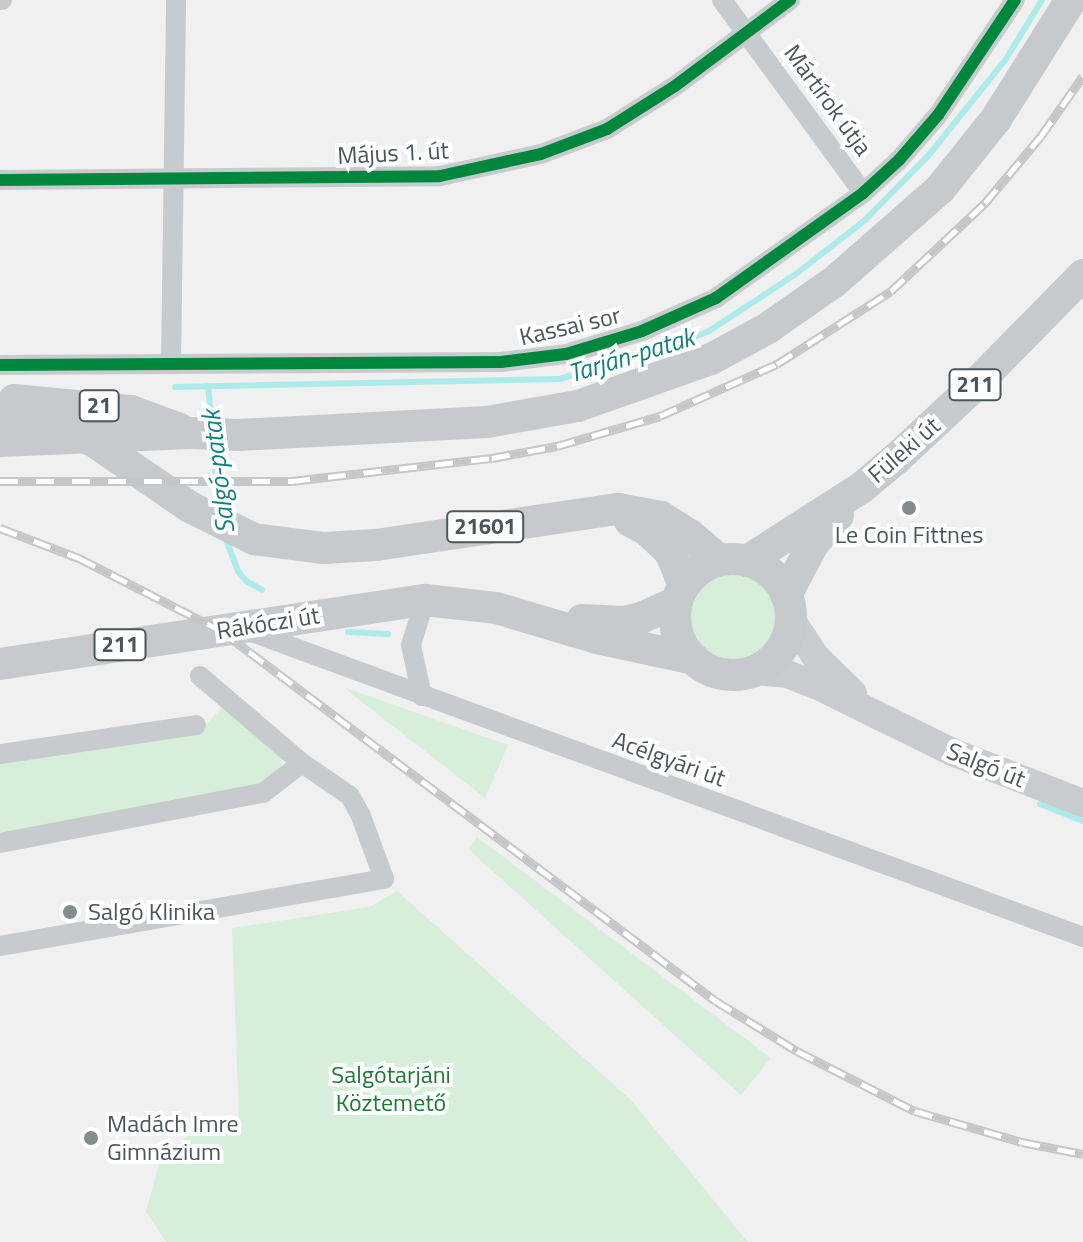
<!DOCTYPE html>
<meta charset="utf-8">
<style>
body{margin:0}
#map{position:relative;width:1083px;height:1242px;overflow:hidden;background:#f1f0f0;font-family:"Titillium Web",sans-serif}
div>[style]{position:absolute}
.green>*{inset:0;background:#d6eeda}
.round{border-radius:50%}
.stream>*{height:6px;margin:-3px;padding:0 3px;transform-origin:3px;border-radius:3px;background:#adeaea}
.street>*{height:20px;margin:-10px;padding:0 10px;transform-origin:10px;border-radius:10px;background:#c8cbcd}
.secondary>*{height:28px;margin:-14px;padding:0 14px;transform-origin:14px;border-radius:14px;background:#c9ccce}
.primary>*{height:32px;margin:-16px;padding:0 16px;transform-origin:16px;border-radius:16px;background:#c6cacc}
.primary>.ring{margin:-16px;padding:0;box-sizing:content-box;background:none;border:32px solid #c6cacc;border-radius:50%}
.rail>*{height:9px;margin-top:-4.5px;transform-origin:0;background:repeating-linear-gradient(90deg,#fff 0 18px,#c4c6c7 0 36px);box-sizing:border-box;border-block:2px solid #c4c6c7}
.cycleway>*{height:12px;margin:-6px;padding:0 6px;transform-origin:6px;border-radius:6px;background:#00873e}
.dots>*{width:22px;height:22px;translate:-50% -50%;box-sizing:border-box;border:4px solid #fff;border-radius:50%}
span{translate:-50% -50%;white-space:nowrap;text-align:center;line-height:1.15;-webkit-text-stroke:8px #fff;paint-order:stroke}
.shield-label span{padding:2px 6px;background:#fff;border:2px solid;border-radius:6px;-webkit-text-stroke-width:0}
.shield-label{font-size:22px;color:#48575c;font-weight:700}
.street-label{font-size:24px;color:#48575c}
.poi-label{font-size:24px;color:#48575c}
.left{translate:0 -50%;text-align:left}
.park-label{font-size:24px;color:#1c7a37}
.water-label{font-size:26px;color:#137f7e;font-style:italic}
</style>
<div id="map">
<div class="green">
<div class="round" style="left:675px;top:560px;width:116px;height:116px"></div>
<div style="clip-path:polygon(343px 687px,508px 745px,485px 798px)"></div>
<div style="clip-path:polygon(223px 706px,282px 756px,281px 767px,254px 790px,0 834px,0 760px,185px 737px,205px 726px)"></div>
<div style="clip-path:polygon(477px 837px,771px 1058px,741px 1095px,468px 849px)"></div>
<div style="clip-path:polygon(397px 891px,631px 1100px,748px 1242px,166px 1242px,146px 1212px,159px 1163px,189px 1134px,239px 1122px,232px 928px,369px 907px)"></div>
</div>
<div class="stream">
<div style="left:208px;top:386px;width:37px;rotate:84deg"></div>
<div style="left:175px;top:387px;width:384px;rotate:-1.2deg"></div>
<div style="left:559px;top:379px;width:108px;rotate:-15.6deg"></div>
<div style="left:663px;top:350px;width:50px;rotate:-22.4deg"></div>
<div style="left:709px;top:331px;width:104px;rotate:-33.2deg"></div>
<div style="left:796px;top:274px;width:88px;rotate:-38deg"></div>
<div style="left:865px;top:220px;width:90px;rotate:-45.5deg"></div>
<div style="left:928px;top:156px;width:124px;rotate:-51.2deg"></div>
<div style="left:1006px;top:59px;width:69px;rotate:-58.6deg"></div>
<div style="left:212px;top:442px;width:69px;rotate:84.2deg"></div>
<div style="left:225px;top:537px;width:36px;rotate:69deg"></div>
<div style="left:238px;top:571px;width:13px;rotate:51deg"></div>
<div style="left:246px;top:581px;width:18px;rotate:29deg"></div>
<div style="left:348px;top:632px;width:40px;rotate:2.9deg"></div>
<div style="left:1040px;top:804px;width:46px;rotate:21.6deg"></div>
</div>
<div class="street">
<div style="left:0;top:0;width:2px"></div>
<div style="left:722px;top:0;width:239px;rotate:53.8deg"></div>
<div style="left:0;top:180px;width:440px;rotate:-0.5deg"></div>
<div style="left:440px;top:176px;width:103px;rotate:-12.3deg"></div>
<div style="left:541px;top:154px;width:71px;rotate:-20.7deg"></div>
<div style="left:607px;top:129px;width:80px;rotate:-32.3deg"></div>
<div style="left:675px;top:86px;width:144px;rotate:-36.8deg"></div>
<div style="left:171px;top:363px;width:363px;rotate:-89.2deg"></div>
<div style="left:0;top:365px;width:501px;rotate:-0.34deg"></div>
<div style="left:501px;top:362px;width:65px;rotate:-7deg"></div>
<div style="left:566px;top:354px;width:79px;rotate:-16.8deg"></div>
<div style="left:642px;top:331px;width:81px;rotate:-24deg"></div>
<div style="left:716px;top:298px;width:181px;rotate:-35.5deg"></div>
<div style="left:863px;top:193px;width:49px;rotate:-42.5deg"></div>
<div style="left:899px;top:160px;width:60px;rotate:-49.1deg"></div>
<div style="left:938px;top:115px;width:138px;rotate:-56.2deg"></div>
<div style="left:246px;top:630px;width:892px;rotate:20.14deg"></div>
<div style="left:200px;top:676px;width:134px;rotate:40.5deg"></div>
<div style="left:422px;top:696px;width:52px;rotate:-102.2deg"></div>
<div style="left:411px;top:645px;width:47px;rotate:-72.7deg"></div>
<div style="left:0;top:754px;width:198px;rotate:-8.4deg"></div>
<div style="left:0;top:843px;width:268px;rotate:-10.8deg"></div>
<div style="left:263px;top:793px;width:49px;rotate:-37.6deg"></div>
<div style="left:302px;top:763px;width:58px;rotate:34.5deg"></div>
<div style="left:350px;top:796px;width:23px;rotate:61deg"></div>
<div style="left:361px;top:816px;width:67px;rotate:69.9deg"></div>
<div style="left:384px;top:879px;width:390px;rotate:170.1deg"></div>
</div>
<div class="secondary">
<div style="left:791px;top:619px;width:44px;rotate:57deg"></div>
<div style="left:815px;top:656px;width:53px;rotate:44.2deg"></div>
<div style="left:755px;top:671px;width:32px;rotate:5deg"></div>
<div style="left:787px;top:674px;width:31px;rotate:21deg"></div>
<div style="left:816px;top:685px;width:152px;rotate:26.2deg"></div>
<div style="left:952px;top:752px;width:141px;rotate:21.3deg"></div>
</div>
<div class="primary">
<div style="left:14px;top:400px;width:118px;rotate:5.4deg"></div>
<div style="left:131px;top:411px;width:52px;rotate:20.2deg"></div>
<div style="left:0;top:414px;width:31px;rotate:6deg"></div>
<div style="left:31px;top:417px;width:65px;rotate:20.7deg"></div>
<div style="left:92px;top:440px;width:119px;rotate:34.4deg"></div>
<div style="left:190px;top:507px;width:72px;rotate:26.6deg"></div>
<div style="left:254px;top:539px;width:71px;rotate:7.3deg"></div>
<div style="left:324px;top:548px;width:52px;rotate:-3.3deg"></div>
<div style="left:376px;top:545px;width:245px;rotate:-8.5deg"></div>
<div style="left:618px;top:509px;width:44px;rotate:10.5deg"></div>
<div style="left:661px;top:517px;width:34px;rotate:32deg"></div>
<div style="left:690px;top:535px;width:38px;rotate:41deg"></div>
<div style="left:0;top:441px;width:190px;rotate:-2.4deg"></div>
<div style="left:190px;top:433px;width:48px;rotate:2.4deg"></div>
<div style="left:238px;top:435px;width:249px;rotate:-3deg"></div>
<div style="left:487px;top:422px;width:92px;rotate:-10deg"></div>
<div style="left:578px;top:406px;width:141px;rotate:-19.5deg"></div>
<div style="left:711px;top:359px;width:65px;rotate:-28.5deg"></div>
<div style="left:768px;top:328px;width:80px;rotate:-34.9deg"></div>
<div style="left:834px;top:282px;width:141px;rotate:-41.3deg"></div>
<div style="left:940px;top:189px;width:90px;rotate:-51.3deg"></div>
<div style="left:996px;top:119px;width:141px;rotate:-57.8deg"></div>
<div style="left:630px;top:521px;width:18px;rotate:27deg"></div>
<div style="left:646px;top:529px;width:33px;rotate:43deg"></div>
<div style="left:670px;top:551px;width:37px;rotate:68deg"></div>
<div class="ring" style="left:675px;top:559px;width:84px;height:84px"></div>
<div style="left:747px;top:561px;width:135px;rotate:-32.6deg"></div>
<div style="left:861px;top:488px;width:47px;rotate:-39.8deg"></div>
<div style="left:897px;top:458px;width:101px;rotate:-43deg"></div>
<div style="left:971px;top:389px;width:160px;rotate:-45.5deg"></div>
<div style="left:786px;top:595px;width:58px;rotate:-62.1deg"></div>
<div style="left:813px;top:544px;width:38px;rotate:-49deg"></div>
<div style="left:582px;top:620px;width:42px;rotate:2.7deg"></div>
<div style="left:624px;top:622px;width:17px;rotate:-13deg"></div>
<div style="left:641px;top:618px;width:39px;rotate:-24deg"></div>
<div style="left:0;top:664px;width:430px;rotate:-8.6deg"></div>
<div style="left:425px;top:600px;width:71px;rotate:6.4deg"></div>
<div style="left:496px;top:608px;width:105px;rotate:16.5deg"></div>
<div style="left:597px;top:638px;width:99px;rotate:12.2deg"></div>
</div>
<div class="rail">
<div style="left:0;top:481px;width:292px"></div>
<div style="left:292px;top:481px;width:201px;rotate:-6.6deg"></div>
<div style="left:492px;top:458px;width:66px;rotate:-10.5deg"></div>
<div style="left:557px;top:446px;width:107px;rotate:-16.2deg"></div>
<div style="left:660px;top:416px;width:128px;rotate:-24deg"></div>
<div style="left:777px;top:364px;width:135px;rotate:-32.6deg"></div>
<div style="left:891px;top:291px;width:129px;rotate:-43.1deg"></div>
<div style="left:985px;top:203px;width:87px;rotate:-50.1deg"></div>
<div style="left:1041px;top:136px;width:73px;rotate:-55deg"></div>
<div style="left:0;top:528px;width:85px;rotate:20.8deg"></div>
<div style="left:79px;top:558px;width:158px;rotate:27.1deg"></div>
<div style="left:220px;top:630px;width:619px;rotate:36.8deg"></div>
<div style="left:716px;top:1001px;width:95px;rotate:31.7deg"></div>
<div style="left:797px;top:1051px;width:132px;rotate:27deg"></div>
<div style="left:915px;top:1111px;width:111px;rotate:16.2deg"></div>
<div style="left:1022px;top:1142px;width:62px;rotate:11.1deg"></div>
</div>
<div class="cycleway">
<div style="left:0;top:180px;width:440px;rotate:-0.5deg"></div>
<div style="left:440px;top:176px;width:103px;rotate:-12.3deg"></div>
<div style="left:541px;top:154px;width:71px;rotate:-20.7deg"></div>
<div style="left:607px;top:129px;width:80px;rotate:-32.3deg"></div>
<div style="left:675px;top:86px;width:144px;rotate:-36.8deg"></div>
<div style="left:0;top:365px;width:501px;rotate:-0.34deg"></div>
<div style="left:501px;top:362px;width:65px;rotate:-7deg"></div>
<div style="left:566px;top:354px;width:79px;rotate:-16.8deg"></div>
<div style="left:642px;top:331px;width:81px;rotate:-24deg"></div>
<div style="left:716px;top:298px;width:181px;rotate:-35.5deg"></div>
<div style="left:863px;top:193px;width:49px;rotate:-42.5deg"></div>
<div style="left:899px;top:160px;width:60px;rotate:-49.1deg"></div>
<div style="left:938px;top:115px;width:138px;rotate:-56.2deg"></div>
</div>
<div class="dots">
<div style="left:909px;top:508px;background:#838d90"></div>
<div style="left:70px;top:912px;background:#838d90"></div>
<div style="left:91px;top:1138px;background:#838d90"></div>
</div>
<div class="shield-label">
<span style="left:975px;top:385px">211</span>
<span style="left:99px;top:406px">21</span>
<span style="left:485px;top:527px">21601</span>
<span style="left:120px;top:645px">211</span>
</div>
<div class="street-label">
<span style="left:828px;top:100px;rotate:54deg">Mártírok útja</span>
<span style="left:393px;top:153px;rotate:-3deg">Május 1. út</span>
<span style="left:570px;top:326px;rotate:-13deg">Kassai sor</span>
<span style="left:904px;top:450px;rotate:-41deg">Füleki út</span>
<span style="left:268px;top:623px;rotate:-9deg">Rákóczi út</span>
<span style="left:669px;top:759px;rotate:20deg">Acélgyári út</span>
<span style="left:986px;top:765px;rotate:22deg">Salgó út</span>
</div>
<div class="poi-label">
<span style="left:909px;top:535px">Le Coin Fittnes</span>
<span class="left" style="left:88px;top:912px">Salgó Klinika</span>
<span class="left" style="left:107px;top:1138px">Madách Imre<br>Gimnázium</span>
</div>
<div class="park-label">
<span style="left:391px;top:1089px">Salgótarjáni<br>Köztemető</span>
</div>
<div class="water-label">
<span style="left:631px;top:355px;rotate:-17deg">Tarján-patak</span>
<span style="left:218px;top:472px;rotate:-97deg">Salgó-patak</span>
</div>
</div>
